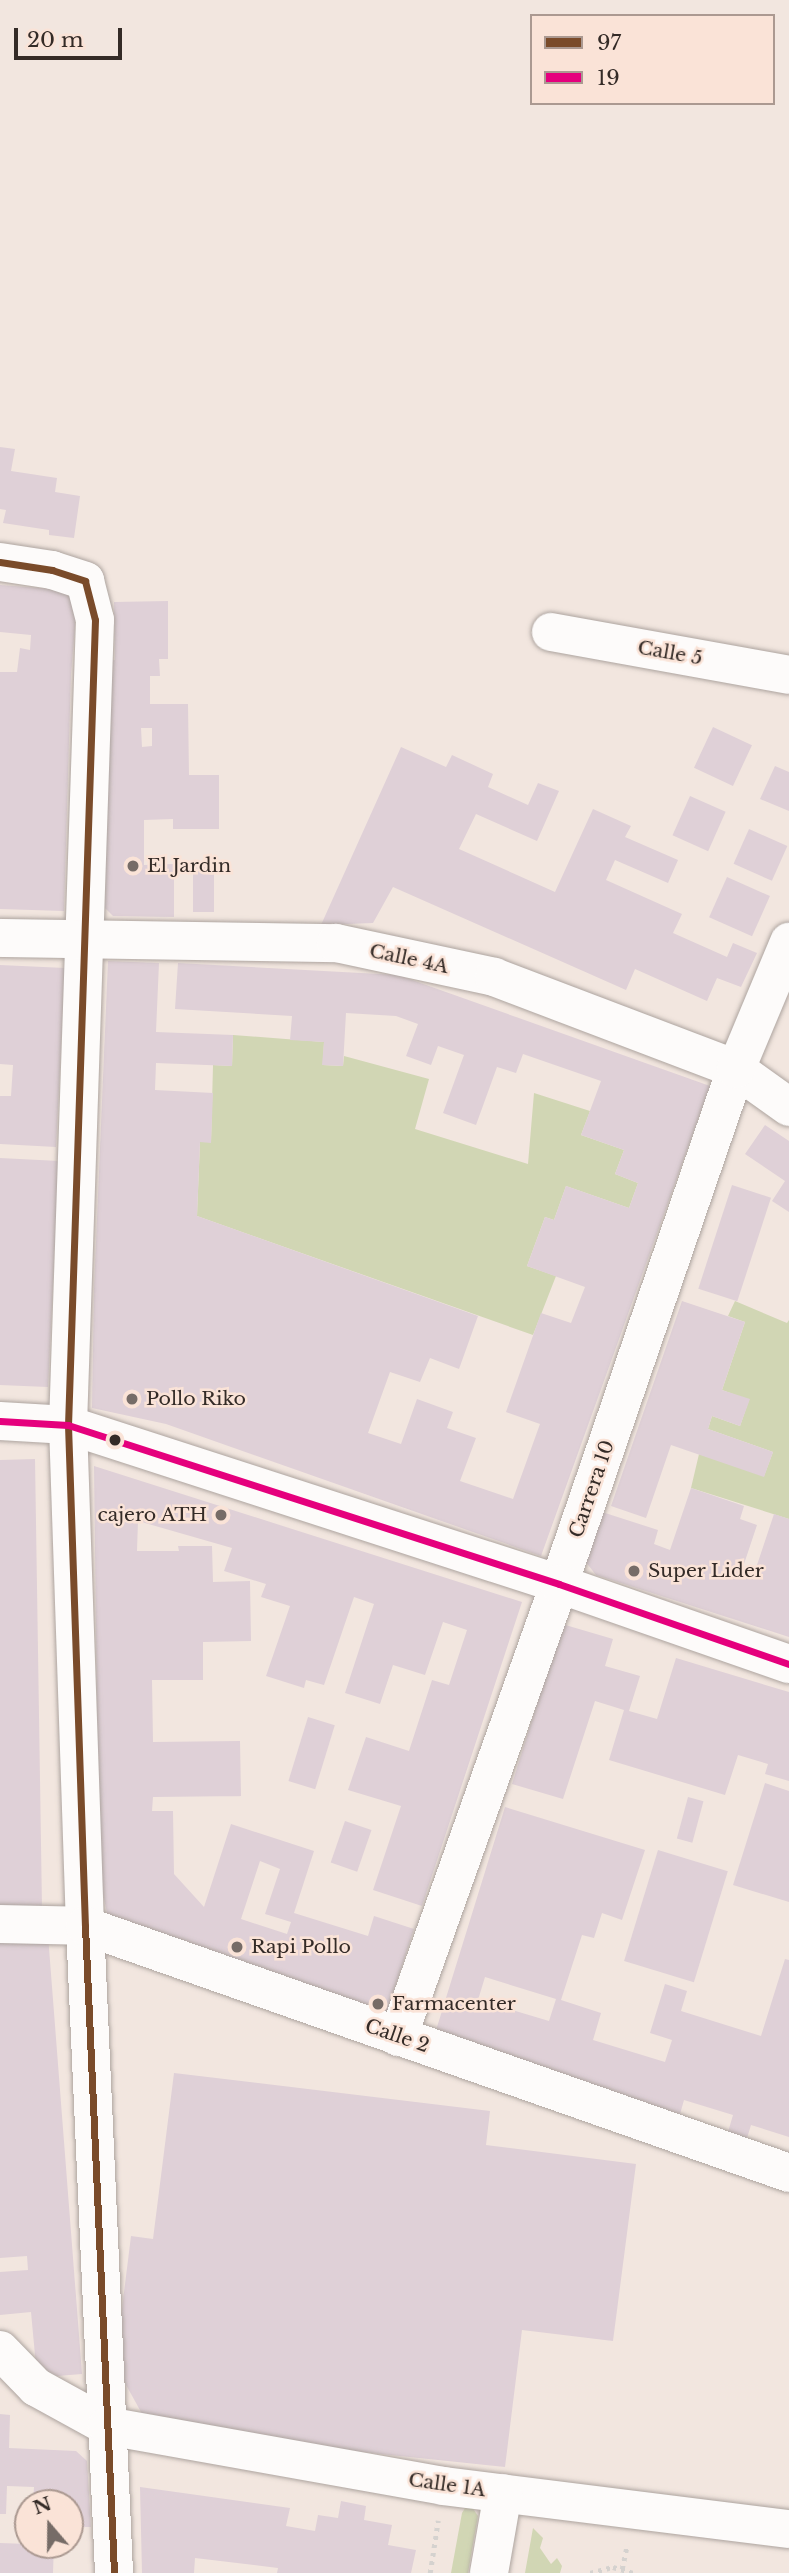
<!DOCTYPE html>
<style>
body{margin:0}
#map{position:relative;width:789px;height:2573px;overflow:hidden;background:#f2e6df;font-family:"Libre Baskerville",serif}
div>[style]{position:absolute}
.green>*{inset:0;background:#d1d6b4}
.building>*{inset:0;background:#dfd0d7;transform-origin:0 0}
.path>*{height:4.5px;margin-top:-2.25px;transform-origin:0;background:repeating-linear-gradient(90deg,#d5d2cf 0 3.5px,transparent 0 8.5px)}
.roads{filter:drop-shadow(0 0 2px #ada49f) drop-shadow(0 0 2px #ada49f)}
.street>*{height:38px;margin:-19px;padding:0 19px;transform-origin:19px;border-radius:19px;background:#fdfbfa}
.secondary>*{height:38px;margin:-19px;padding:0 19px;transform-origin:19px;border-radius:19px;background:#fdfbfa}
.bus-1>*{height:7px;margin:-3.5px;padding:0 3.5px;transform-origin:3.5px;border-radius:3.5px;background:#7a4b2a}
.bus-2>*{height:7px;margin:-3.5px;padding:0 3.5px;transform-origin:3.5px;border-radius:3.5px;background:#e5007d}
.dots>*{width:19px;height:19px;translate:-50% -50%;box-sizing:border-box;border:4px solid #fae3d7;border-radius:50%}
span{translate:-50% -50%;white-space:nowrap;text-align:center;line-height:1.15;-webkit-text-stroke:5px #fae3d7;paint-order:stroke}
.street-label{font-size:19px;color:#342b27}
.poi-label{font-size:19px;color:#342b27}
.left{translate:0 -50%;text-align:left}
.right{translate:-100% -50%;text-align:right}
.legend{position:absolute;left:530px;top:14px;width:245px;height:91px;box-sizing:border-box;background:#fae3d7;border:2px solid #ab9991;margin:0;padding:9px 12px;list-style:none;font-size:21px;color:#342b27}
.legend li{display:flex;align-items:center;gap:14px;height:35px}
.legend b{width:35px;border:2px solid #ab9991}
.north{position:absolute;left:14px;top:2489px;width:70px;height:70px;box-sizing:border-box;background:#fae3d7;border:2px solid #ab9991;border-radius:50%;rotate:340deg;font-size:19px;font-weight:700;line-height:28px;text-align:center;color:#342b27}
.north::after{content:'';display:block;margin:auto;width:24px;height:32px;background:#766c67;clip-path:polygon(50% 0,100% 100%,50% 72%,0 100%)}
.scale{position:absolute;left:14px;top:28px;width:108px;height:32px;box-sizing:border-box;border:4px solid #342b27;border-top:0;padding-left:9px;font-size:21px;line-height:24px;white-space:nowrap;color:#342b27;-webkit-text-stroke:5px #fae3d7;paint-order:stroke}
</style>
<div id="map">
<div class="green">
<div style="clip-path:polygon(233px 1035px,324px 1042px,323px 1065px,343px 1066px,344px 1056px,429px 1079px,415px 1129px,528px 1164px,534px 1093px,590px 1111px,581px 1135px,624px 1150px,615px 1174px,638px 1183px,629px 1208px,566px 1186px,554px 1220px,545px 1217px,527px 1266px,556px 1276px,533px 1335px,197px 1216px,200px 1142px,211px 1142px,213px 1065px,232px 1066px)"></div>
<div style="clip-path:polygon(735px 1301px,787px 1323px,789px 1320px,789px 1519px,691px 1488px,699px 1454px,764px 1476px,773px 1452px,708px 1429px,712px 1416px,740px 1426px,749px 1400px,722px 1390px,745px 1322px,728px 1316px)"></div>
<div style="clip-path:polygon(472px 2507px,478px 2516px,468px 2573px,451px 2573px,462px 2513px,465px 2508px)"></div>
<div style="clip-path:polygon(533px 2528px,543px 2538px,540px 2548px,551px 2564px,557px 2558px,562px 2566px,560px 2573px,525px 2573px)"></div>
</div>
<div class="building">
<div style="clip-path:polygon(0 447px,15px 449px,11px 471px,57px 478px,55px 492px,80px 496px,74px 538px,49px 535px,49px 530px,3px 523px,6px 510px,0 509px)"></div>
<div style="clip-path:polygon(0 585px,78px 591px,71px 674px,64px 911px,0 909px,0 672px,17px 672px,20px 648px,30px 650px,31px 635px,0 632px)"></div>
<div style="clip-path:polygon(evenodd,168px 601px,168px 659px,159px 659px,160px 676px,150px 676px,150px 704px,188px 704px,189px 775px,219px 775px,219px 829px,173px 829px,173px 819px,144px 820px,144px 865px,174px 864px,174px 917px,113px 916px,105px 908px,108px 660px,115px 660px,114px 602px,168px 601px,141px 728px,152px 728px,152px 746px,142px 747px,141px 728px)"></div>
<div style="left:713px;top:727px;width:43px;height:45px;rotate:25deg"></div>
<div style="clip-path:polygon(401px 747px,446px 767px,452px 755px,493px 774px,488px 787px,528px 805px,538px 783px,559px 791px,537px 841px,476px 814px,459px 849px,555px 892px,593px 809px,631px 826px,625px 837px,678px 860px,668px 883px,615px 860px,606px 880px,682px 914px,673px 933px,727px 957px,733px 943px,757px 953px,741px 987px,717px 978px,707px 1001px,635px 969px,626px 990px,393px 887px,373px 923px,321px 925px)"></div>
<div style="clip-path:polygon(775px 766px,789px 772px,789px 811px,760px 799px)"></div>
<div style="left:690px;top:796px;width:39px;height:43px;rotate:24deg"></div>
<div style="left:749px;top:829px;width:42px;height:38px;rotate:24deg"></div>
<div style="left:193px;top:867px;width:21px;height:45px"></div>
<div style="left:727px;top:877px;width:47px;height:44px;rotate:24deg"></div>
<div style="clip-path:polygon(108px 961px,159px 963px,156px 1032px,233px 1035px,232px 1066px,156px 1063px,155px 1090px,213px 1093px,211px 1143px,200px 1142px,197px 1216px,478px 1316px,459px 1369px,430px 1358px,420px 1382px,390px 1372px,368px 1433px,401px 1444px,417px 1399px,453px 1412px,447px 1428px,476px 1438px,460px 1481px,513px 1499px,540px 1424px,506px 1412px,541px 1313px,571px 1323px,585px 1287px,527px 1266px,545px 1217px,554px 1220px,566px 1186px,629px 1208px,638px 1183px,615px 1174px,624px 1150px,581px 1135px,601px 1081px,523px 1054px,516px 1073px,497px 1067px,476px 1125px,443px 1113px,464px 1055px,438px 1046px,431px 1065px,406px 1056px,418px 1024px,396px 1016px,346px 1013px,343px 1066px,322px 1065px,324px 1042px,290px 1040px,292px 1016px,175px 1009px,178px 963px,398px 975px,710px 1086px,541px 1556px,166px 1424px,92px 1408px,94px 1289px)"></div>
<div style="clip-path:polygon(0 965px,65px 968px,56px 1147px,0 1144px,0 1096px,11px 1096px,13px 1065px,0 1064px)"></div>
<div style="clip-path:polygon(765px 1125px,789px 1141px,789px 1212px,772px 1201px,785px 1181px,745px 1154px)"></div>
<div style="clip-path:polygon(0 1158px,59px 1161px,48px 1387px,0 1385px)"></div>
<div style="left:732px;top:1185px;width:41px;height:109px;rotate:18deg"></div>
<div style="clip-path:polygon(682px 1301px,745px 1322px,722px 1390px,750px 1399px,740px 1426px,712px 1416px,708px 1429px,773px 1452px,764px 1477px,671px 1445px,646px 1518px,611px 1506px)"></div>
<div style="clip-path:polygon(35px 1459px,42px 1908px,0 1909px,0 1460px)"></div>
<div style="clip-path:polygon(evenodd,94px 1466px,522px 1602px,422px 1906px,373px 1890px,401px 1806px,348px 1790px,366px 1737px,409px 1751px,432px 1680px,449px 1685px,467px 1630px,443px 1622px,425px 1675px,393px 1665px,380px 1704px,345px 1693px,374px 1604px,354px 1597px,324px 1685px,306px 1680px,304px 1688px,266px 1676px,290px 1606px,261px 1597px,266px 1584px,224px 1571px,232px 1548px,138px 1521px,137px 1551px,179px 1551px,178px 1546px,212px 1546px,213px 1582px,250px 1581px,251px 1641px,203px 1642px,203px 1680px,152px 1680px,153px 1742px,240px 1741px,241px 1796px,153px 1797px,152px 1811px,173px 1811px,174px 1874px,204px 1907px,231px 1824px,314px 1851px,294px 1913px,368px 1936px,374px 1916px,414px 1929px,386px 2015px,109px 1922px,99px 1875px,94px 1466px,260px 1861px,280px 1869px,265px 1914px,291px 1922px,287px 1934px,241px 1919px,260px 1861px)"></div>
<div style="clip-path:polygon(691px 1488px,744px 1506px,740px 1519px,757px 1525px,741px 1573px,753px 1577px,774px 1514px,789px 1519px,789px 1637px,596px 1575px,585px 1561px,602px 1512px,658px 1530px,654px 1544px,670px 1550px)"></div>
<div style="clip-path:polygon(562px 1624px,613px 1639px,605px 1666px,640px 1676px,629px 1711px,657px 1719px,676px 1658px,789px 1692px,789px 1781px,765px 1774px,768px 1764px,738px 1755px,725px 1795px,609px 1760px,624px 1710px,595px 1701px,563px 1799px,512px 1784px)"></div>
<div style="left:308px;top:1717px;width:28px;height:67px;rotate:17deg"></div>
<div style="clip-path:polygon(765px 1783px,789px 1791px,789px 1902px,733px 1885px)"></div>
<div style="left:688px;top:1797px;width:16px;height:43px;rotate:15deg"></div>
<div style="clip-path:polygon(evenodd,505px 1807px,645px 1850px,622px 1920px,602px 1913px,594px 1938px,582px 1935px,561px 2000px,601px 2013px,593px 2040px,665px 2062px,672px 2040px,650px 2033px,665px 1984px,687px 1991px,681px 2011px,761px 2036px,785px 1959px,789px 1960px,789px 2137px,751px 2125px,747px 2138px,728px 2132px,733px 2115px,684px 2100px,680px 2114px,433px 2040px,505px 1807px,485px 1977px,556px 1999px,549px 2021px,478px 2000px,485px 1977px)"></div>
<div style="left:345px;top:1821px;width:28px;height:44px;rotate:19deg"></div>
<div style="left:658px;top:1850px;width:73px;height:116px;rotate:17deg"></div>
<div style="clip-path:polygon(48px 1935px,82px 2374px,57px 2376px,36px 2366px,31px 2312px,0 2315px,0 2272px,28px 2270px,27px 2256px,0 2258px,0 1939px)"></div>
<div style="clip-path:polygon(174px 2073px,490px 2111px,486px 2145px,636px 2164px,613px 2341px,522px 2330px,505px 2467px,151px 2430px,115px 2365px,131px 2236px,153px 2239px)"></div>
<div style="clip-path:polygon(0 2414px,10px 2415px,9px 2448px,76px 2451px,87px 2461px,91px 2527px,70px 2527px,70px 2503px,33px 2503px,34px 2487px,7px 2486px,6px 2514px,0 2514px)"></div>
<div style="clip-path:polygon(140px 2487px,290px 2508px,286px 2526px,315px 2531px,318px 2515px,338px 2518px,341px 2501px,366px 2506px,364px 2520px,392px 2525px,388px 2545px,416px 2550px,411px 2573px,277px 2573px,278px 2568px,195px 2558px,194px 2573px,142px 2573px)"></div>
<div style="left:0;top:2543px;width:54px;height:30px;rotate:2deg"></div>
</div>
<div class="path">
<div style="left:622px;top:2569px;width:24px;rotate:-78deg"></div>
<div style="left:430px;top:2573px;width:53px;rotate:-81.3deg"></div>
<div style="left:590px;top:2573px;width:24px;rotate:-15deg"></div>
<div style="left:613px;top:2567px;width:22px;rotate:16deg"></div>
</div>
<div class="roads">
<div class="street">
<div style="left:0;top:562px;width:53px;rotate:8.7deg"></div>
<div style="left:52px;top:570px;width:35px;rotate:18deg"></div>
<div style="left:85px;top:581px;width:40px;rotate:75.6deg"></div>
<div style="left:95px;top:620px;width:805px;rotate:91.92deg"></div>
<div style="left:68px;top:1425px;width:501px;rotate:88.06deg"></div>
<div style="left:85px;top:1926px;width:648px;rotate:87.43deg"></div>
<div style="left:551px;top:632px;width:242px;rotate:10.2deg"></div>
<div style="left:0;top:938px;width:336px;rotate:0.9deg"></div>
<div style="left:336px;top:943px;width:162px;rotate:12.1deg"></div>
<div style="left:494px;top:977px;width:259px;rotate:20.8deg"></div>
<div style="left:736px;top:1069px;width:65px;rotate:35.6deg"></div>
<div style="left:0;top:1924px;width:85px;rotate:1.3deg"></div>
<div style="left:85px;top:1926px;width:746px;rotate:19.33deg"></div>
<div style="left:398px;top:2037px;width:481px;rotate:-70.4deg"></div>
<div style="left:559px;top:1584px;width:545px;rotate:-71.03deg"></div>
<div style="left:736px;top:1069px;width:138px;rotate:-67.3deg"></div>
<div style="left:0;top:2350px;width:52px;rotate:45.8deg"></div>
<div style="left:36px;top:2387px;width:81px;rotate:28.8deg"></div>
<div style="left:107px;top:2426px;width:341px;rotate:10.1deg"></div>
<div style="left:443px;top:2486px;width:349px;rotate:7.1deg"></div>
<div style="left:489px;top:2573px;width:81px;rotate:-80.1deg"></div>
</div>
<div class="secondary">
<div style="left:0;top:1421px;width:68px;rotate:3.4deg"></div>
<div style="left:68px;top:1425px;width:516px;rotate:17.94deg"></div>
<div style="left:559px;top:1584px;width:244px;rotate:19.2deg"></div>
</div>
</div>
<div class="bus-1">
<div style="left:0;top:562px;width:53px;rotate:8.7deg"></div>
<div style="left:52px;top:570px;width:35px;rotate:18deg"></div>
<div style="left:85px;top:581px;width:40px;rotate:75.6deg"></div>
<div style="left:95px;top:620px;width:805px;rotate:91.92deg"></div>
<div style="left:68px;top:1425px;width:501px;rotate:88.06deg"></div>
<div style="left:85px;top:1926px;width:648px;rotate:87.43deg"></div>
</div>
<div class="bus-2">
<div style="left:0;top:1421px;width:68px;rotate:3.4deg"></div>
<div style="left:68px;top:1425px;width:516px;rotate:17.94deg"></div>
<div style="left:559px;top:1584px;width:244px;rotate:19.2deg"></div>
</div>
<div class="dots">
<div style="left:133px;top:866px;background:#766c67"></div>
<div style="left:132px;top:1399px;background:#766c67"></div>
<div style="left:115px;top:1440px;background:#342b27"></div>
<div style="left:221px;top:1515px;background:#766c67"></div>
<div style="left:634px;top:1571px;background:#766c67"></div>
<div style="left:237px;top:1947px;background:#766c67"></div>
<div style="left:378px;top:2004px;background:#766c67"></div>
</div>
<div class="street-label">
<span style="left:670px;top:653px;rotate:10deg">Calle 5</span>
<span style="left:409px;top:959px;rotate:12deg">Calle 4A</span>
<span style="left:592px;top:1489px;rotate:-71deg">Carrera 10</span>
<span style="left:397px;top:2036px;rotate:19deg">Calle 2</span>
<span style="left:447px;top:2485px;rotate:8deg">Calle 1A</span>
</div>
<div class="poi-label">
<span class="left" style="left:147px;top:866px">El Jardin</span>
<span class="left" style="left:146px;top:1399px">Pollo Riko</span>
<span class="right" style="left:207px;top:1515px">cajero ATH</span>
<span class="left" style="left:648px;top:1571px">Super Lider</span>
<span class="left" style="left:251px;top:1947px">Rapi Pollo</span>
<span class="left" style="left:392px;top:2004px">Farmacenter</span>
</div>
<ul class="legend">
<li><b style="height:9px;background:#7a4b2a"></b>97</li>
<li><b style="height:9px;background:#e5007d"></b>19</li>
</ul>
<div class="north">N</div>
<div class="scale">20 m</div>
</div>
